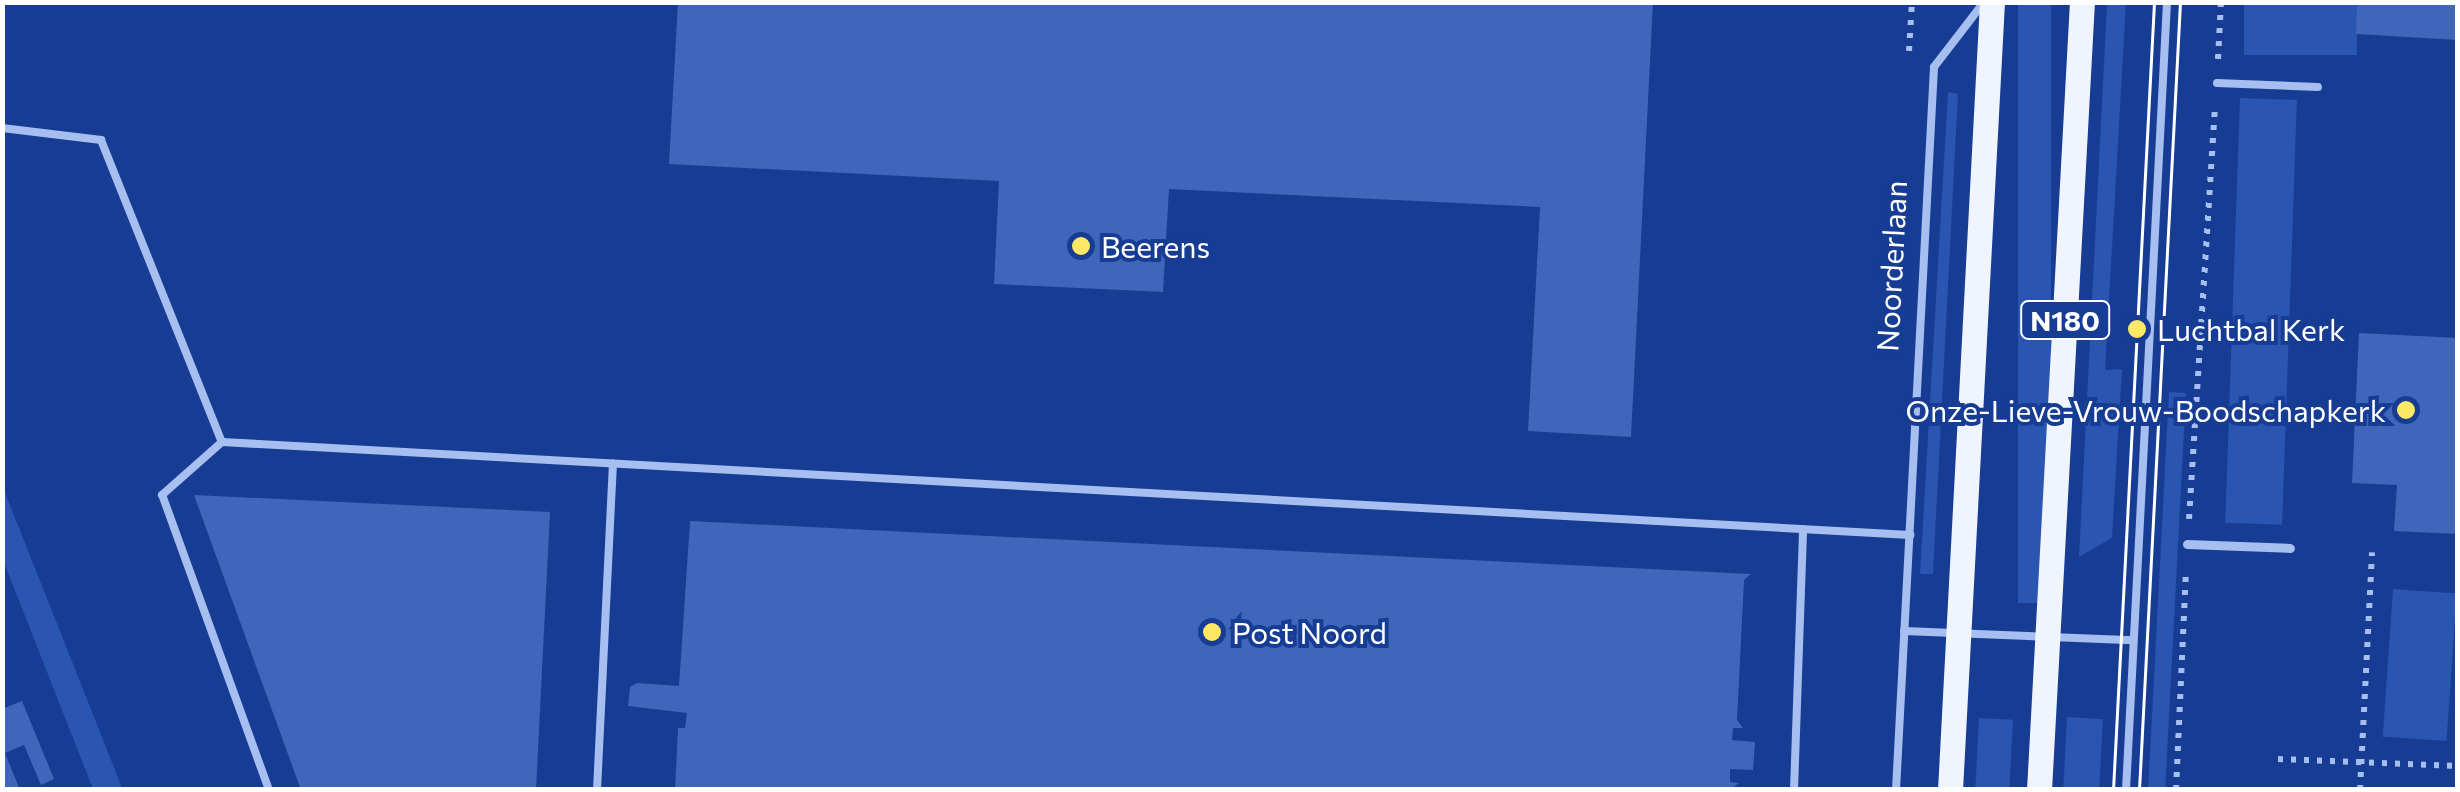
<!DOCTYPE html>
<style>
body{margin:0}
#map{position:relative;width:2460px;height:792px;overflow:hidden;background:#173c93;font-family:Commissioner,sans-serif}
div>[style]{position:absolute}
.green>*{inset:0;background:#2a55b1;transform-origin:0 0}
.building>*{inset:0;background:#4066ba}
.path>*{height:6px;margin-top:-3px;transform-origin:0;background:repeating-linear-gradient(90deg,#a7bef0 0 5px,transparent 0 13px)}
.service>*{height:8px;margin:-4px;padding:0 4px;transform-origin:4px;border-radius:4px;background:#a7bef0}
.pedestrian>*{height:9px;margin:-4.5px;padding:0 4.5px;transform-origin:4.5px;border-radius:4.5px;background:#a7bef0}
.primary>*{height:25px;margin:-12.5px;padding:0 12.5px;transform-origin:12.5px;border-radius:12.5px;background:#f0f4ff}
.tram>*{height:2.5px;margin:-1.25px;padding:0 1.25px;transform-origin:1.25px;border-radius:1.25px;background:#fff}
.dots>*{width:28px;height:28px;translate:-50% -50%;box-sizing:border-box;border:5px solid #173c93;border-radius:50%}
span{translate:-50% -50%;white-space:nowrap;text-align:center;line-height:1.15;-webkit-text-stroke:8px #173c93;paint-order:stroke}
.shield-label span{padding:2px 8px;background:#173c93;border:2px solid;border-radius:8px;-webkit-text-stroke-width:0}
.shield-label{font-size:28px;color:#fff;font-weight:700}
.poi-label{font-size:30px;color:#fff}
.left{translate:0 -50%;text-align:left}
.right{translate:-100% -50%;text-align:right}
.street-label{font-size:30px;color:#fff}
.frame{position:absolute;inset:0;border:5px solid #fff;pointer-events:none}
</style>
<div id="map">
<div class="green">
<div style="left:2018px;top:3px;width:33px;height:600px"></div>
<div style="clip-path:polygon(2107px 3px,2126px 3px,2105px 370px,2122px 369px,2112px 538px,2079px 557px)"></div>
<div style="left:2244px;top:3px;width:113px;height:52px"></div>
<div style="clip-path:polygon(1948px 92px,1958px 94px,1933px 574px,1920px 574px)"></div>
<div style="left:2240px;top:98px;width:57px;height:425px;rotate:2deg"></div>
<div style="left:2169px;top:392px;width:17px;height:398px;rotate:3deg"></div>
<div style="clip-path:polygon(2px 485px,119px 780px,122px 789px,93px 789px,3px 560px)"></div>
<div style="left:2393px;top:589px;width:64px;height:148px;rotate:4deg"></div>
<div style="left:2067px;top:717px;width:36px;height:72px;rotate:3deg"></div>
<div style="left:1979px;top:718px;width:34px;height:71px;rotate:3deg"></div>
</div>
<div class="building">
<div style="clip-path:polygon(678px 2px,1653px 2px,1631px 437px,1528px 431px,1540px 207px,1169px 189px,1163px 292px,994px 284px,999px 181px,669px 164px)"></div>
<div style="clip-path:polygon(2357px 2px,2458px 2px,2458px 40px,2356px 34px)"></div>
<div style="clip-path:polygon(2359px 333px,2458px 338px,2458px 534px,2394px 531px,2397px 485px,2352px 483px)"></div>
<div style="clip-path:polygon(194px 495px,550px 512px,536px 790px,301px 790px)"></div>
<div style="clip-path:polygon(690px 521px,1751px 574px,1744px 580px,1737px 720px,1743px 728px,1733px 728px,1732px 740px,1755px 742px,1753px 770px,1730px 769px,1730px 782px,1739px 783px,1730px 790px,675px 790px,678px 728px,685px 728px,687px 713px,628px 706px,630px 687px,637px 683px,679px 686px)"></div>
<div style="clip-path:polygon(22px 701px,54px 779px,41px 785px,24px 745px,5px 753px,20px 790px,2px 790px,2px 709px)"></div>
</div>
<div class="path">
<div style="left:1909px;top:51px;width:49px;rotate:-86.5deg"></div>
<div style="left:2218px;top:59px;width:57px;rotate:-87deg"></div>
<div style="left:2189px;top:519px;width:413px;rotate:-86.4deg"></div>
<div style="left:2278px;top:759px;width:180px;rotate:2.2deg"></div>
<div style="left:2176px;top:790px;width:219px;rotate:-87.4deg"></div>
<div style="left:2360px;top:790px;width:238px;rotate:-87.1deg"></div>
</div>
<div class="service">
<div style="left:2217px;top:83px;width:101px;rotate:2.3deg"></div>
<div style="left:2px;top:128px;width:100px;rotate:6.9deg"></div>
<div style="left:101px;top:140px;width:325px;rotate:68.2deg"></div>
<div style="left:1904px;top:631px;width:229px;rotate:2.3deg"></div>
<div style="left:269px;top:790px;width:314px;rotate:-109.9deg"></div>
<div style="left:162px;top:495px;width:80px;rotate:-41.5deg"></div>
<div style="left:222px;top:442px;width:1691px;rotate:3.15deg"></div>
<div style="left:597px;top:790px;width:327px;rotate:-87.2deg"></div>
<div style="left:1794px;top:790px;width:261px;rotate:-88deg"></div>
<div style="left:1896px;top:790px;width:724px;rotate:-86.99deg"></div>
<div style="left:1934px;top:67px;width:82px;rotate:-52.4deg"></div>
<div style="left:2126px;top:790px;width:789px;rotate:-87.02deg"></div>
</div>
<div class="pedestrian">
<div style="left:2187px;top:544px;width:103px;rotate:2.2deg"></div>
</div>
<div class="primary">
<div style="left:1950px;top:790px;width:789px;rotate:-86.95deg"></div>
<div style="left:2039px;top:790px;width:789px;rotate:-86.88deg"></div>
</div>
<div class="tram">
<div style="left:2113px;top:790px;width:789px;rotate:-87.02deg"></div>
<div style="left:2139px;top:790px;width:789px;rotate:-87.02deg"></div>
</div>
<div class="dots">
<div style="left:1081px;top:246px;background:#ffe866"></div>
<div style="left:2137px;top:329px;background:#ffe866"></div>
<div style="left:2406px;top:410px;background:#ffe866"></div>
<div style="left:1212px;top:632px;background:#ffe866"></div>
</div>
<div class="shield-label">
<span style="left:2065px;top:320px">N180</span>
</div>
<div class="poi-label">
<span class="left" style="left:1101px;top:246px">Beerens</span>
<span class="left" style="left:2157px;top:329px">Luchtbal Kerk</span>
<span class="right" style="left:2386px;top:410px">Onze-Lieve-Vrouw-Boodschapkerk</span>
<span class="left" style="left:1232px;top:632px">Post Noord</span>
</div>
<div class="street-label">
<span style="left:1891px;top:266px;rotate:-87deg">Noorderlaan</span>
</div>
<div class="frame"></div>
</div>
